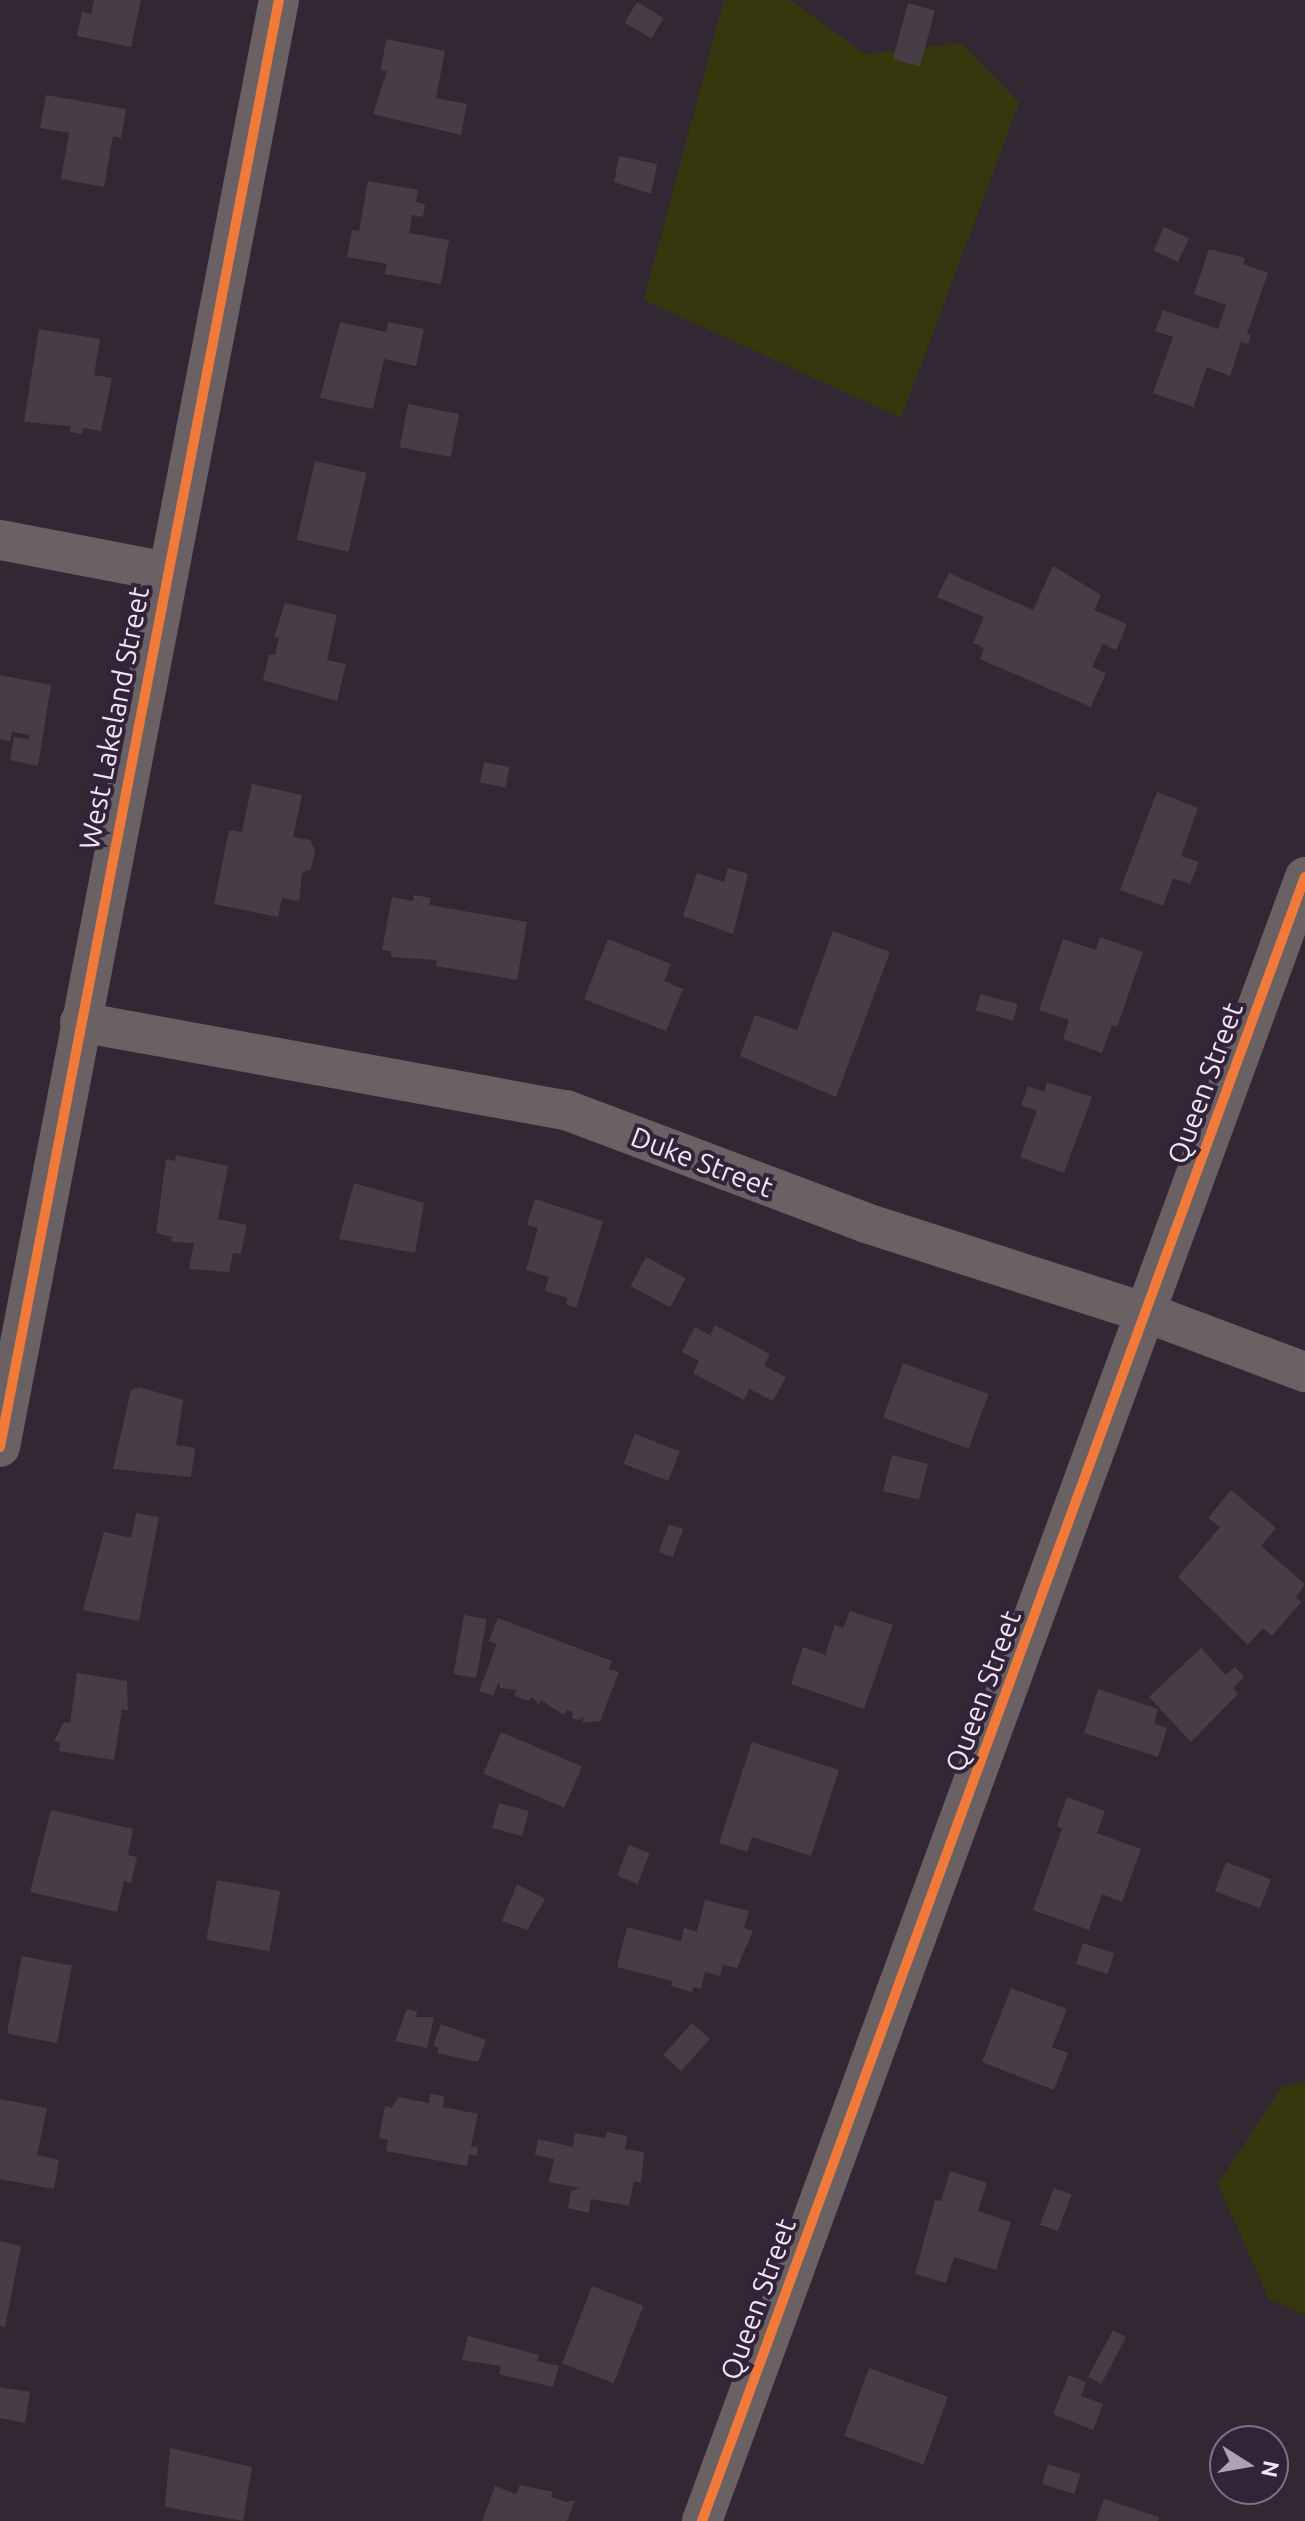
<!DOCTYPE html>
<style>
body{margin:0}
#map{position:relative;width:1305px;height:2521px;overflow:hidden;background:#312834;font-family:Ubuntu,sans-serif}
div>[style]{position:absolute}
.green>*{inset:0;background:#37370e}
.building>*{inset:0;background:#473d45;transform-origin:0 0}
.minor>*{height:40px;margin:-20px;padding:0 20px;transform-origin:20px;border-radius:20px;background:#696164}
.cycleway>*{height:10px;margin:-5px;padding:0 5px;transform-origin:5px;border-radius:5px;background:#f17a3a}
span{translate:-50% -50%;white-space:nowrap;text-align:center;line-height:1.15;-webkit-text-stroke:8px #332339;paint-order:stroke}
.street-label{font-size:28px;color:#efe5f3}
.north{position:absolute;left:1209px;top:2425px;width:80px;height:80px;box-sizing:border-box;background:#332339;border:2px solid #7e7183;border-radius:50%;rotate:101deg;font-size:22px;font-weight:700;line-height:32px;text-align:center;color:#efe5f3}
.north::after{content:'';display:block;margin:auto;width:28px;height:36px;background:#aca3b0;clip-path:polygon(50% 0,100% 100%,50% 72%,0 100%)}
</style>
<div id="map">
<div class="green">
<div style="clip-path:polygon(724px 0,790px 0,865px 54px,962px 43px,1019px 103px,901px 418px,644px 300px)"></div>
<div style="clip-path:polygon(1305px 2082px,1305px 2315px,1269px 2299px,1218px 2184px,1282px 2087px)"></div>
</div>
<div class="building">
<div style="clip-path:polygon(94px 0,141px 0,131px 47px,77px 36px,82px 12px,91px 14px)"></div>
<div style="left:637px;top:2px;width:31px;height:24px;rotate:31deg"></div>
<div style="left:908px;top:3px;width:28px;height:58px;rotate:15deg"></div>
<div style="clip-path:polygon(386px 39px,445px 51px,436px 98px,467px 104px,461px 135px,373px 114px,387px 71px,381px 70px)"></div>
<div style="clip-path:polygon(46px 95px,126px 109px,121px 138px,113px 136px,104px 187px,61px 179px,69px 133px,40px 128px)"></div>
<div style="clip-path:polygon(619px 156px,657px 164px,651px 194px,614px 182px)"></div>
<div style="clip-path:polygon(368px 181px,418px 190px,416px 202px,425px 204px,423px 217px,412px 215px,409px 233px,449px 240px,441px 284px,385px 274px,387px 264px,347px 257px,352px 230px,359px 231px)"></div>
<div style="left:1164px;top:227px;width:27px;height:26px;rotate:24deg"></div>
<div style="clip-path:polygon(1209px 249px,1245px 258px,1243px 264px,1268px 273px,1247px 333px,1251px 335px,1248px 344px,1241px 342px,1230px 376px,1207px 367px,1193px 407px,1153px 393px,1173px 337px,1155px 331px,1163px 310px,1218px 329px,1226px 305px,1194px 294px)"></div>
<div style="clip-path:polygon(340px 322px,386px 332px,388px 322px,424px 329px,416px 366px,384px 359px,373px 409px,320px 398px)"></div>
<div style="clip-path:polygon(39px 329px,100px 339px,94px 375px,112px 378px,101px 431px,83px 428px,82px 434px,70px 432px,70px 426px,24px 422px)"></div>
<div style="left:408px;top:404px;width:52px;height:44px;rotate:11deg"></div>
<div style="left:315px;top:461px;width:53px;height:81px;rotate:13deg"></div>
<div style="clip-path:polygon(1053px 566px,1101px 595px,1094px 610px,1127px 624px,1116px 650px,1103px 644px,1092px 667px,1106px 673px,1091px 707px,980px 659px,984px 648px,973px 643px,984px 617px,937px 597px,949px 573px,1033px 610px)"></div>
<div style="clip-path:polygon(285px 603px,337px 615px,327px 660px,346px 664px,337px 701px,263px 680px,269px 654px,275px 655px,279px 638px,274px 637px)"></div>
<div style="clip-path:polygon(0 675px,51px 685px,38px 766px,10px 760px,14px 737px,29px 739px,30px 735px,12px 732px,10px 741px,0 739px)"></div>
<div style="left:484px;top:762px;width:26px;height:21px;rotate:11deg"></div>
<div style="clip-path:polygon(252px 784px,302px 795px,293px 837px,310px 840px,315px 850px,311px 869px,302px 873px,299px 901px,282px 898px,278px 917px,214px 904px,229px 830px,242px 832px)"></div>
<div style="clip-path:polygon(1157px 792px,1198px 808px,1181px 856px,1199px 862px,1190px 884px,1173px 878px,1163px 906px,1120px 890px)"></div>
<div style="clip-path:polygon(728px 868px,748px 874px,733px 934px,683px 916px,697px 873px,724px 882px)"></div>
<div style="clip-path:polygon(414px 895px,431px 898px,429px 905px,527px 922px,517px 980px,436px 966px,437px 960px,391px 957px,391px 951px,382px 950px,392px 897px,413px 901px)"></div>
<div style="clip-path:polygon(833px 931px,890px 952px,836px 1097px,740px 1056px,755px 1015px,797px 1030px)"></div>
<div style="clip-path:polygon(1100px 937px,1143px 952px,1117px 1027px,1112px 1025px,1102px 1053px,1063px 1039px,1069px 1020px,1039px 1010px,1063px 939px,1096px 950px)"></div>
<div style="clip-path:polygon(608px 939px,671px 964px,664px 981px,683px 989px,666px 1031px,584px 999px)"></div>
<div style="left:980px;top:994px;width:39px;height:17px;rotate:15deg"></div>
<div style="clip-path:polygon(1047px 1082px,1092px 1097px,1064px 1173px,1020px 1157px,1037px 1111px,1021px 1105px,1028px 1086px,1044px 1092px)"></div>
<div style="clip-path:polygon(176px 1155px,228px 1166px,218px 1219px,247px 1225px,241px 1254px,233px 1253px,229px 1272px,189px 1269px,194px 1243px,171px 1242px,172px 1237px,156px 1233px,166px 1159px,175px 1161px)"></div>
<div style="clip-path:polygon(354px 1183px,424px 1203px,415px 1253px,339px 1239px)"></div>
<div style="clip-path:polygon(535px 1199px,603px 1221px,576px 1308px,566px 1304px,568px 1298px,545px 1291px,549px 1277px,526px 1270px,538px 1228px,527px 1225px)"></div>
<div style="left:646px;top:1257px;width:45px;height:33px;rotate:28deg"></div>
<div style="clip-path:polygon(715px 1325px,770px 1354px,764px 1366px,786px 1377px,773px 1401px,749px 1389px,744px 1400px,693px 1373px,699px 1361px,682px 1352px,695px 1327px,710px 1335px)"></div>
<div style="left:903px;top:1363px;width:91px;height:58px;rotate:20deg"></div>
<div style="clip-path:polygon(139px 1387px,183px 1400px,176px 1445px,195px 1448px,191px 1477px,113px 1469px,131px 1390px)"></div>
<div style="left:635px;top:1434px;width:48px;height:32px;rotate:21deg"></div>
<div style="left:892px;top:1455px;width:37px;height:37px;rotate:14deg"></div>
<div style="clip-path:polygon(1231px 1490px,1276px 1528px,1261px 1546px,1305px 1584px,1296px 1598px,1301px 1602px,1272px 1636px,1263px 1628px,1248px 1645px,1178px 1577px,1220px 1527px,1208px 1518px)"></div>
<div style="clip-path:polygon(136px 1513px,159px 1517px,139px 1621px,83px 1610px,104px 1532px,131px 1538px)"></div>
<div style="left:669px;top:1524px;width:15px;height:30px;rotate:20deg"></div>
<div style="clip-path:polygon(850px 1611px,893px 1625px,864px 1709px,791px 1684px,803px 1647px,825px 1655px,835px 1625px,843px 1628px)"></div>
<div style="left:464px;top:1615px;width:23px;height:60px;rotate:10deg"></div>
<div style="clip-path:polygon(498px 1618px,612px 1661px,609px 1669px,619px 1672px,600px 1721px,582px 1723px,585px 1716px,578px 1720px,572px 1718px,573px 1712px,567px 1710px,564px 1715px,541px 1700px,539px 1705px,532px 1697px,529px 1701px,514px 1696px,517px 1690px,500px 1688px,499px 1681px,493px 1696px,479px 1691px,497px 1644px,489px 1641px)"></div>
<div style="clip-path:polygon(1201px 1648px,1226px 1675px,1235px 1667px,1244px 1677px,1233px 1688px,1238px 1694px,1191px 1742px,1149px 1697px)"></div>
<div style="clip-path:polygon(77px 1673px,127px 1681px,128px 1711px,122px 1709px,114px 1760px,59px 1751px,60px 1743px,54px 1741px,64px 1722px,70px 1723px)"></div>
<div style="clip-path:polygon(1098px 1689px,1158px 1709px,1154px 1724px,1167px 1728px,1158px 1757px,1084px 1733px)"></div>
<div style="left:501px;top:1732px;width:88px;height:45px;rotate:23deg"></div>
<div style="clip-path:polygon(752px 1742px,839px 1770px,811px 1856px,752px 1837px,747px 1852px,719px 1843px)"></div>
<div style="clip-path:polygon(1067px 1797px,1105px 1811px,1097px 1833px,1141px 1849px,1122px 1902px,1102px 1894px,1089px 1930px,1033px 1910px,1062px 1829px,1057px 1826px)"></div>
<div style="left:499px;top:1803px;width:31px;height:26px;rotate:15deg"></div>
<div style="clip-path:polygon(51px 1810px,133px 1829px,128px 1855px,137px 1857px,131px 1883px,124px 1881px,117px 1912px,30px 1892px)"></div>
<div style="left:629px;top:1845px;width:22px;height:33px;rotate:21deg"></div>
<div style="left:1226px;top:1862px;width:48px;height:31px;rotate:21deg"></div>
<div style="left:217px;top:1880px;width:64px;height:61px;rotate:10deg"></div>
<div style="clip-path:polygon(517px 1884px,545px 1899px,527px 1930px,502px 1921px)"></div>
<div style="clip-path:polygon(705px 1900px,749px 1911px,744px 1928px,753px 1931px,737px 1968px,723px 1965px,720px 1976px,705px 1972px,701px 1989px,694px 1987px,692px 1992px,671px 1986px,672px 1981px,617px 1967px,627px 1927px,681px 1941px,684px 1928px,697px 1932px)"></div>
<div style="left:1083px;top:1943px;width:33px;height:22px;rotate:18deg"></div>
<div style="left:22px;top:1956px;width:51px;height:79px;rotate:11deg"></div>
<div style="clip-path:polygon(1011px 1988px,1067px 2009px,1052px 2047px,1068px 2053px,1054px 2090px,982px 2062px)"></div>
<div style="clip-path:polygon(407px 2009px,417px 2012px,416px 2017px,434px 2017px,427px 2048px,395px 2041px)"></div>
<div style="left:692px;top:2023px;width:24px;height:43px;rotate:42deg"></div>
<div style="clip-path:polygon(441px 2024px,486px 2040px,478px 2062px,437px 2053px,439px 2048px,433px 2046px)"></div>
<div style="clip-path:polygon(430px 2094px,444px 2096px,443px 2107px,478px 2114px,471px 2146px,478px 2147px,477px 2156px,469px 2154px,467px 2166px,386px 2151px,388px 2140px,379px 2138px,385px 2106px,392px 2108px,398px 2097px,429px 2103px)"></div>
<div style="clip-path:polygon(0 2099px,47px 2108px,37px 2155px,59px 2160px,54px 2189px,0 2179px)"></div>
<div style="clip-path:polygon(607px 2132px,627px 2136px,625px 2149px,644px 2152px,641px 2183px,634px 2181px,629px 2206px,591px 2199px,589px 2213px,568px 2208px,571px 2191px,579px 2188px,549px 2182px,554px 2159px,535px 2155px,538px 2139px,573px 2147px,575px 2133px,605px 2138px)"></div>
<div style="clip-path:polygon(950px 2171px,987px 2183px,978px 2211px,1011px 2222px,996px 2270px,954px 2257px,946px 2283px,915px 2274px,935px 2200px,941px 2201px)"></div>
<div style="left:1054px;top:2188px;width:19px;height:39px;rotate:21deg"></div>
<div style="clip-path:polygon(0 2241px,21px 2246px,5px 2327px,0 2326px)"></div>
<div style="left:592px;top:2286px;width:55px;height:83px;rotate:21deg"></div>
<div style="left:1113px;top:2330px;width:15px;height:53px;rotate:28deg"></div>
<div style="clip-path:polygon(468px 2336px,539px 2355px,537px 2361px,559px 2366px,553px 2387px,499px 2374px,501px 2366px,462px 2360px)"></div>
<div style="left:869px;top:2368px;width:84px;height:72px;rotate:20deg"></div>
<div style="clip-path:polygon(1069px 2375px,1086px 2382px,1081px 2396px,1103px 2404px,1093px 2430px,1053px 2414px)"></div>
<div style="clip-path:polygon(0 2387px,30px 2392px,25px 2423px,0 2418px)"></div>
<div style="clip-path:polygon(170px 2448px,252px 2467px,243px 2521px,165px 2507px)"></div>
<div style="left:1048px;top:2464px;width:34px;height:21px;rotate:17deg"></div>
<div style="clip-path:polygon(520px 2485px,553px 2492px,551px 2497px,566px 2502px,575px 2500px,567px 2521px,482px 2521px,495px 2486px,516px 2494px)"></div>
<div style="clip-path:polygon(1104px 2499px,1159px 2517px,1158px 2521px,1096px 2521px)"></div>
</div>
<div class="minor">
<div style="left:0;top:540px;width:170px;rotate:10.8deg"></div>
<div style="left:80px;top:1022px;width:494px;rotate:10.3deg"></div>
<div style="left:566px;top:1110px;width:321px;rotate:20.6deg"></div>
<div style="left:866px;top:1223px;width:295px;rotate:17.8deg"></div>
<div style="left:1147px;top:1313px;width:169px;rotate:20.5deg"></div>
<div style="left:0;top:1447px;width:1474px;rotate:-79.09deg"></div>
<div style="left:702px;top:2521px;width:1751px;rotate:-69.86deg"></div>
</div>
<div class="cycleway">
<div style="left:0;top:1447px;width:1474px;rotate:-79.09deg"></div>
<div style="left:702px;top:2521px;width:1751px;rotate:-69.86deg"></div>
</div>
<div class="street-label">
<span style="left:114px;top:718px;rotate:-79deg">West Lakeland Street</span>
<span style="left:1205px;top:1083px;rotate:-70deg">Queen Street</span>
<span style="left:702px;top:1162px;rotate:21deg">Duke Street</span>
<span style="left:983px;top:1691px;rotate:-70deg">Queen Street</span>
<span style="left:758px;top:2299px;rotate:-70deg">Queen Street</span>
</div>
<div class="north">N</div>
</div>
